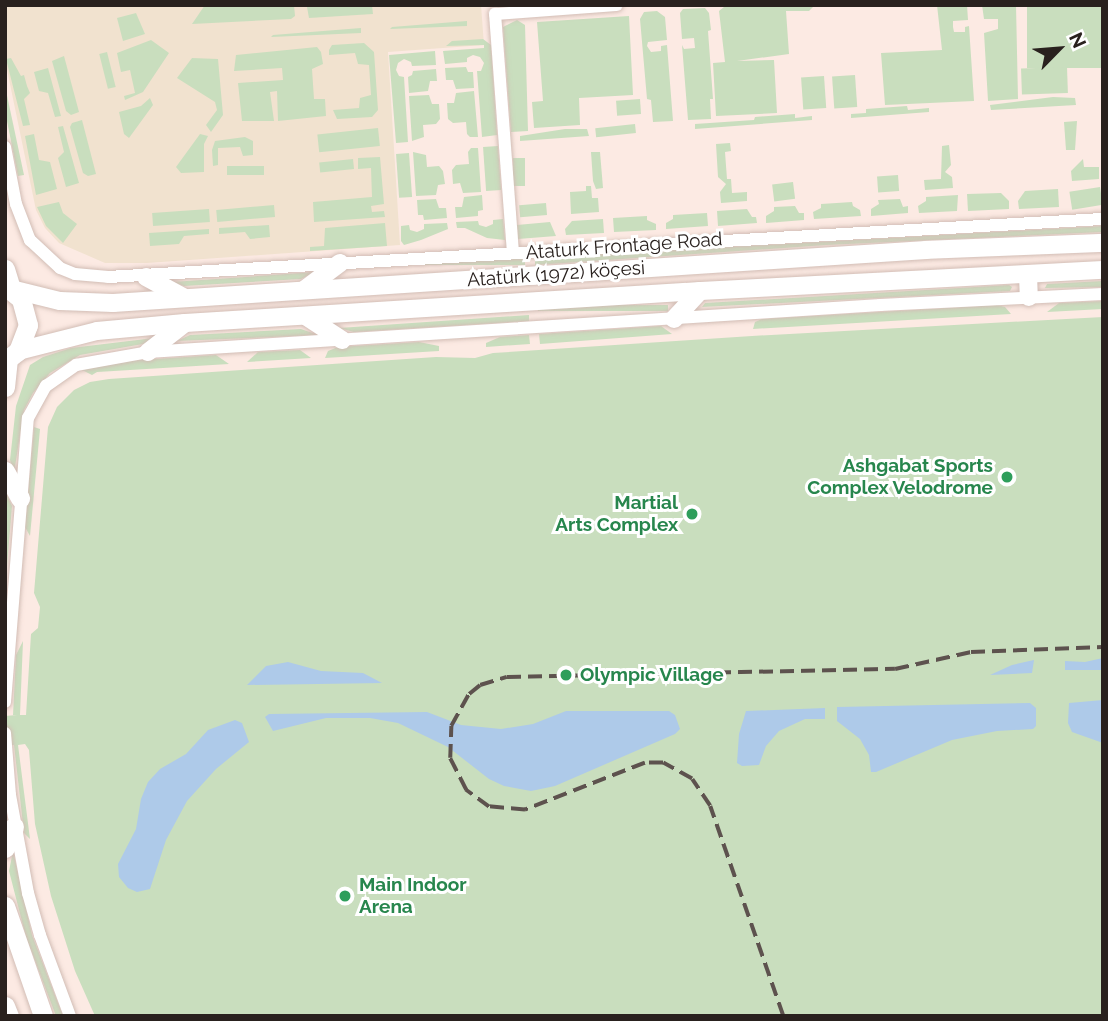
<!DOCTYPE html>
<meta charset="utf-8">
<style>
body{margin:0}
#map{position:relative;width:1108px;height:1021px;overflow:hidden;background:#fceae3;font-family:Raleway,sans-serif}
div>[style]{position:absolute}
.education>*{inset:0;background:#f1e2cf}
.green>*{inset:0;background:#c9debe;transform-origin:0 0}
.water>*{inset:0;background:#aecae9}
.roads{filter:drop-shadow(0 0 2px #d2bdb5) drop-shadow(0 0 2px #d2bdb5)}
.street>*{height:12px;margin:-6px;padding:0 6px;transform-origin:6px;border-radius:6px;background:#fff}
.secondary>*{height:18px;margin:-9px;padding:0 9px;transform-origin:9px;border-radius:9px;background:#fff}
.primary>*{height:19px;margin:-9.5px;padding:0 9.5px;transform-origin:9.5px;border-radius:9.5px;background:#fff}
.rail>*{height:3.5px;margin-top:-1.75px;transform-origin:0;background:repeating-linear-gradient(90deg,#5d524e 0 14px,transparent 0 21px)}
.dots>*{width:19px;height:19px;translate:-50% -50%;box-sizing:border-box;border:4px solid #fff;border-radius:50%}
span{translate:-50% -50%;white-space:nowrap;text-align:center;line-height:1.15;-webkit-text-stroke:6px #fff;paint-order:stroke}
.street-label{font-size:19px;color:#29211e}
.leisure-label{font-size:19px;color:#27864d;font-weight:700}
.right{translate:-100% -50%;text-align:right}
.left{translate:0 -50%;text-align:left}
.frame{position:absolute;inset:0;border:7px solid #29211e;pointer-events:none}
.north{position:absolute;left:1024px;top:14px;width:70px;height:70px;-webkit-text-stroke:5px #fff;paint-order:stroke;rotate:65deg;font-size:19px;font-weight:700;line-height:28px;text-align:center;color:#29211e}
.north::after{content:'';display:block;margin:auto;width:24px;height:32px;background:#29211e;clip-path:polygon(50% 0,100% 100%,50% 72%,0 100%)}
</style>
<div id="map">
<div class="education">
<div style="clip-path:polygon(5px 5px,481px 5px,484px 45px,388px 52px,400px 245px,147px 263px,105px 263px,59px 243px,45px 228px,36px 210px,5px 60px)"></div>
</div>
<div class="green">
<div style="clip-path:polygon(205px 5px,294px 5px,295px 16px,291px 19px,192px 24px)"></div>
<div style="clip-path:polygon(318px 5px,372px 5px,373px 14px,309px 18px,307px 7px)"></div>
<div style="clip-path:polygon(742px 5px,813px 7px,809px 11px,786px 11px,789px 54px,737px 61px,774px 60px,777px 113px,716px 116px,713px 63px,725px 62px,719px 11px,724px 7px)"></div>
<div style="clip-path:polygon(937px 5px,967px 5px,968px 20px,953px 21px,953px 27px,954px 32px,965px 32px,965px 27px,969px 26px,974px 101px,885px 105px,881px 53px,942px 50px)"></div>
<div style="clip-path:polygon(982px 5px,1016px 5px,1018px 99px,988px 101px,984px 33px,998px 29px,998px 19px,984px 19px)"></div>
<div style="left:1027px;top:5px;width:76px;height:63px"></div>
<div style="clip-path:polygon(705px 8px,709px 13px,711px 30px,708px 31px,713px 99px,710px 99px,711px 119px,688px 120px,682px 45px,684px 49px,695px 48px,694px 38px,682px 39px,680px 13px,683px 9px)"></div>
<div style="clip-path:polygon(657px 11px,665px 17px,667px 40px,648px 42px,647px 46px,651px 52px,661px 51px,661px 46px,667px 45px,673px 121px,653px 122px,651px 100px,647px 99px,640px 19px,644px 12px)"></div>
<div style="clip-path:polygon(136px 13px,145px 34px,123px 41px,117px 18px)"></div>
<div style="clip-path:polygon(629px 16px,633px 95px,579px 98px,580px 125px,534px 128px,532px 102px,543px 101px,537px 22px)"></div>
<div style="clip-path:polygon(517px 20px,525px 25px,528px 131px,511px 132px,503px 27px)"></div>
<div style="clip-path:polygon(467px 21px,467px 26px,390px 29px,392px 27px)"></div>
<div style="clip-path:polygon(361px 28px,361px 33px,271px 37px,273px 35px)"></div>
<div style="clip-path:polygon(483px 39px,491px 45px,497px 135px,482px 137px,477px 71px,481px 71px,484px 63px,480px 57px,473px 55px,467px 58px,467px 62px,445px 64px,443px 51px,484px 48px,484px 45px,446px 46px,452px 41px)"></div>
<div style="clip-path:polygon(151px 40px,169px 53px,143px 92px,125px 100px,124px 96px,135px 93px,130px 70px,121px 72px,117px 53px)"></div>
<div style="clip-path:polygon(364px 43px,374px 52px,378px 110px,372px 117px,337px 119px,333px 110px,359px 108px,360px 98px,371px 95px,369px 65px,358px 64px,355px 53px,329px 55px,329px 50px,332px 45px)"></div>
<div style="clip-path:polygon(317px 47px,321px 52px,323px 64px,312px 69px,314px 99px,325px 99px,326px 116px,278px 121px,277px 91px,270px 92px,274px 121px,242px 121px,238px 83px,283px 80px,282px 68px,234px 71px,236px 55px)"></div>
<div style="clip-path:polygon(435px 51px,436px 65px,412px 66px,411px 62px,404px 59px,398px 63px,396px 70px,399px 76px,404px 77px,408px 142px,396px 143px,389px 55px)"></div>
<div style="left:107px;top:52px;width:36px;height:8px;rotate:76deg"></div>
<div style="clip-path:polygon(64px 56px,79px 112px,71px 115px,66px 111px,52px 61px)"></div>
<div style="clip-path:polygon(11px 58px,21px 76px,24px 75px,27px 86px,30px 93px,24px 99px,30px 125px,23px 126px,6px 59px)"></div>
<div style="clip-path:polygon(192px 58px,218px 59px,223px 115px,211px 132px,206px 125px,217px 110px,215px 102px,177px 78px)"></div>
<div style="clip-path:polygon(466px 67px,468px 72px,473px 72px,474px 88px,456px 89px,453px 80px,446px 80px,445px 68px)"></div>
<div style="left:1067px;top:67px;width:26px;height:46px;rotate:88deg"></div>
<div style="clip-path:polygon(48px 68px,61px 116px,55px 117px,48px 93px,39px 91px,34px 72px)"></div>
<div style="clip-path:polygon(436px 69px,437px 81px,430px 81px,428px 91px,409px 93px,408px 77px,412px 75px,413px 71px)"></div>
<div style="left:855px;top:75px;width:32px;height:23px;rotate:86deg"></div>
<div style="left:824px;top:76px;width:32px;height:23px;rotate:86deg"></div>
<div style="clip-path:polygon(5px 86px,24px 175px,18px 176px,5px 111px)"></div>
<div style="clip-path:polygon(474px 91px,478px 137px,470px 137px,467px 134px,466px 122px,453px 123px,448px 119px,447px 103px,454px 103px,456px 93px)"></div>
<div style="clip-path:polygon(429px 95px,432px 104px,439px 104px,440px 119px,436px 124px,423px 125px,424px 137px,412px 141px,409px 96px)"></div>
<div style="clip-path:polygon(1053px 97px,1075px 98px,1076px 105px,991px 110px,990px 105px)"></div>
<div style="clip-path:polygon(150px 98px,153px 105px,129px 138px,124px 134px,119px 112px,141px 106px)"></div>
<div style="left:640px;top:99px;width:15px;height:24px;rotate:86deg"></div>
<div style="clip-path:polygon(907px 106px,908px 110px,929px 108px,929px 112px,851px 118px,851px 114px,866px 113px,866px 109px)"></div>
<div style="clip-path:polygon(795px 114px,795px 118px,812px 116px,812px 120px,695px 129px,695px 124px,754px 120px,755px 117px)"></div>
<div style="clip-path:polygon(82px 120px,96px 174px,88px 176px,83px 173px,70px 127px,72px 123px)"></div>
<div style="clip-path:polygon(1077px 121px,1075px 150px,1066px 150px,1064px 122px)"></div>
<div style="left:635px;top:124px;width:9px;height:40px;rotate:84deg"></div>
<div style="clip-path:polygon(63px 126px,79px 183px,66px 187px,58px 158px,64px 152px,58px 127px)"></div>
<div style="left:378px;top:128px;width:18px;height:61px;rotate:84deg"></div>
<div style="clip-path:polygon(565px 129px,587px 129px,589px 136px,520px 141px,520px 136px)"></div>
<div style="clip-path:polygon(34px 134px,39px 160px,50px 162px,57px 189px,36px 195px,25px 136px)"></div>
<div style="clip-path:polygon(200px 134px,208px 136px,204px 144px,204px 172px,181px 173px,176px 167px)"></div>
<div style="clip-path:polygon(245px 137px,253px 141px,253px 155px,243px 156px,240px 147px,218px 148px,218px 165px,213px 166px,212px 150px,215px 141px)"></div>
<div style="clip-path:polygon(730px 143px,731px 151px,725px 152px,727px 179px,731px 179px,732px 193px,747px 192px,747px 201px,721px 203px,720px 192px,726px 184px,718px 177px,716px 144px)"></div>
<div style="clip-path:polygon(949px 145px,951px 165px,945px 172px,952px 177px,953px 188px,925px 190px,924px 180px,941px 179px,942px 146px)"></div>
<div style="left:498px;top:146px;width:44px;height:15px;rotate:86deg"></div>
<div style="clip-path:polygon(471px 148px,478px 148px,481px 192px,463px 193px,460px 183px,453px 184px,452px 170px,456px 165px,469px 164px,468px 152px)"></div>
<div style="clip-path:polygon(413px 152px,426px 155px,427px 167px,439px 166px,443px 171px,445px 184px,438px 185px,436px 195px,416px 196px)"></div>
<div style="clip-path:polygon(591px 152px,600px 152px,603px 188px,596px 189px,593px 181px)"></div>
<div style="left:409px;top:153px;width:44px;height:13px;rotate:86deg"></div>
<div style="clip-path:polygon(380px 157px,384px 204px,371px 206px,372px 212px,384px 211px,385px 217px,314px 222px,313px 202px,372px 197px,371px 168px,358px 169px,358px 158px)"></div>
<div style="left:513px;top:158px;width:12px;height:28px"></div>
<div style="left:353px;top:159px;width:10px;height:34px;rotate:84deg"></div>
<div style="clip-path:polygon(1083px 159px,1084px 167px,1099px 167px,1099px 179px,1072px 181px,1071px 171px)"></div>
<div style="left:264px;top:166px;width:9px;height:37px;rotate:90deg"></div>
<div style="left:898px;top:175px;width:16px;height:21px;rotate:86deg"></div>
<div style="left:793px;top:182px;width:17px;height:21px;rotate:83deg"></div>
<div style="clip-path:polygon(586px 186px,591px 186px,592px 198px,598px 198px,599px 212px,571px 214px,570px 192px,586px 191px)"></div>
<div style="left:1100px;top:187px;width:18px;height:31px;rotate:81deg"></div>
<div style="clip-path:polygon(1058px 189px,1059px 207px,1019px 209px,1018px 201px,1025px 191px)"></div>
<div style="clip-path:polygon(1001px 193px,1009px 201px,1009px 209px,968px 211px,967px 194px)"></div>
<div style="clip-path:polygon(482px 195px,483px 210px,478px 211px,478px 216px,456px 218px,455px 207px,462px 207px,464px 197px)"></div>
<div style="clip-path:polygon(958px 195px,957px 211px,919px 213px,918px 206px,926px 201px,926px 197px)"></div>
<div style="clip-path:polygon(436px 199px,439px 208px,446px 208px,447px 218px,424px 220px,423px 215px,418px 215px,417px 200px)"></div>
<div style="clip-path:polygon(900px 199px,903px 207px,908px 206px,908px 213px,871px 216px,871px 209px,879px 204px,878px 200px)"></div>
<div style="clip-path:polygon(59px 202px,63px 213px,77px 224px,63px 243px,46px 226px,37px 207px)"></div>
<div style="clip-path:polygon(852px 202px,853px 206px,860px 210px,861px 216px,814px 219px,813px 212px,821px 208px,821px 204px)"></div>
<div style="left:546px;top:203px;width:12px;height:27px;rotate:85deg"></div>
<div style="left:274px;top:205px;width:12px;height:58px;rotate:85deg"></div>
<div style="clip-path:polygon(795px 206px,799px 213px,804px 213px,804px 220px,766px 223px,766px 216px,774px 211px,774px 207px)"></div>
<div style="left:209px;top:209px;width:13px;height:57px;rotate:86deg"></div>
<div style="clip-path:polygon(747px 209px,752px 217px,756px 217px,757px 223px,718px 226px,717px 211px)"></div>
<div style="clip-path:polygon(707px 213px,708px 226px,666px 229px,666px 223px,673px 219px,673px 215px)"></div>
<div style="clip-path:polygon(647px 216px,647px 220px,656px 224px,656px 230px,614px 232px,613px 218px)"></div>
<div style="clip-path:polygon(503px 219px,505px 240px,487px 238px,465px 228px,457px 228px,456px 222px,478px 221px,479px 225px,486px 227px,493px 224px,493px 220px)"></div>
<div style="clip-path:polygon(603px 219px,604px 233px,566px 235px,565px 229px,572px 221px)"></div>
<div style="clip-path:polygon(550px 222px,556px 236px,518px 239px,517px 225px)"></div>
<div style="clip-path:polygon(385px 223px,387px 246px,310px 251px,310px 247px,324px 246px,325px 228px)"></div>
<div style="clip-path:polygon(447px 223px,448px 229px,421px 240px,404px 245px,401px 241px,401px 226px,409px 225px,410px 230px,417px 232px,424px 229px,424px 224px)"></div>
<div style="clip-path:polygon(269px 225px,270px 237px,250px 239px,245px 232px,219px 234px,219px 228px)"></div>
<div style="clip-path:polygon(1103px 226px,1103px 232px,826px 245px,535px 265px,535px 258px)"></div>
<div style="clip-path:polygon(209px 229px,209px 234px,184px 236px,179px 244px,150px 246px,149px 233px)"></div>
<div style="left:525px;top:259px;width:6px;height:176px;rotate:90deg"></div>
<div style="clip-path:polygon(315px 272px,301px 279px,184px 286px,172px 282px)"></div>
<div style="clip-path:polygon(1103px 281px,1103px 287px,1045px 288px,1047px 284px)"></div>
<div style="clip-path:polygon(1009px 285px,1012px 287px,1010px 291px,702px 307px,705px 303px)"></div>
<div style="clip-path:polygon(1103px 301px,1103px 309px,1047px 312px,1059px 303px)"></div>
<div style="left:668px;top:305px;width:6px;height:130px;rotate:90deg"></div>
<div style="clip-path:polygon(997px 305px,1005px 307px,1011px 314px,753px 329px,755px 322px,762px 319px)"></div>
<div style="clip-path:polygon(529px 315px,529px 321px,354px 332px,339px 328px)"></div>
<div style="clip-path:polygon(1103px 317px,1103px 1016px,95px 1016px,75px 971px,51px 896px,35px 824px,29px 750px,25px 744px,18px 745px,30px 839px,24px 833px,14px 745px,5px 745px,5px 716px,17px 715px,13px 715px,16px 655px,23px 641px,20px 715px,26px 715px,31px 634px,38px 628px,40px 607px,34px 593px,48px 427px,57px 407px,74px 390px,90px 382px,109px 379px,436px 357px,475px 358px,493px 353px,752px 336px)"></div>
<div style="clip-path:polygon(661px 326px,672px 334px,540px 344px,539px 334px)"></div>
<div style="clip-path:polygon(301px 329px,318px 335px,177px 341px,190px 335px)"></div>
<div style="clip-path:polygon(529px 335px,530px 344px,486px 347px,486px 343px,500px 337px)"></div>
<div style="clip-path:polygon(154px 338px,143px 344px,80px 355px,50px 373px,33px 393px,24px 410px,14px 473px,10px 460px,16px 406px,30px 365px,43px 357px,71px 348px)"></div>
<div style="clip-path:polygon(419px 342px,439px 346px,439px 351px,325px 358px,328px 351px,338px 347px)"></div>
<div style="clip-path:polygon(300px 350px,311px 358px,247px 362px,258px 352px)"></div>
<div style="clip-path:polygon(216px 355px,229px 364px,97px 372px,92px 375px,82px 370px,125px 361px)"></div>
<div style="clip-path:polygon(34px 427px,40px 429px,30px 536px,25px 527px)"></div>
<div style="clip-path:polygon(7px 495px,12px 506px,5px 591px,5px 512px)"></div>
<div style="clip-path:polygon(13px 851px,32px 935px,63px 1016px,56px 1016px,26px 937px,9px 871px)"></div>
</div>
<div class="water">
<div style="clip-path:polygon(1103px 658px,1103px 670px,1065px 670px,1065px 661px,1085px 662px)"></div>
<div style="clip-path:polygon(1034px 660px,1032px 673px,990px 675px,1012px 665px)"></div>
<div style="clip-path:polygon(288px 662px,321px 671px,363px 673px,382px 683px,247px 685px,266px 666px)"></div>
<div style="clip-path:polygon(1103px 700px,1103px 743px,1072px 732px,1068px 723px,1069px 703px)"></div>
<div style="clip-path:polygon(1030px 703px,1036px 708px,1036px 726px,1033px 729px,997px 731px,952px 740px,876px 772px,871px 772px,869px 755px,860px 739px,837px 721px,837px 707px)"></div>
<div style="clip-path:polygon(825px 708px,825px 719px,805px 719px,779px 731px,766px 746px,759px 765px,742px 766px,737px 763px,739px 734px,746px 711px)"></div>
<div style="clip-path:polygon(566px 711px,669px 711px,675px 715px,680px 729px,675px 734px,555px 786px,531px 791px,504px 786px,489px 779px,448px 747px,398px 723px,370px 718px,326px 718px,273px 731px,265px 717px,269px 714px,427px 712px,461px 725px,501px 729px,533px 724px)"></div>
<div style="clip-path:polygon(235px 720px,242px 723px,249px 742px,216px 769px,187px 801px,166px 840px,150px 889px,137px 892px,128px 888px,119px 877px,118px 864px,136px 829px,141px 799px,148px 782px,160px 769px,186px 754px,208px 730px)"></div>
</div>
<div class="roads">
<div class="street">
<div style="left:5px;top:147px;width:58px;rotate:79.1deg"></div>
<div style="left:16px;top:204px;width:39px;rotate:69deg"></div>
<div style="left:30px;top:240px;width:41px;rotate:43deg"></div>
<div style="left:60px;top:268px;width:16px;rotate:22deg"></div>
<div style="left:75px;top:274px;width:33px;rotate:5deg"></div>
<div style="left:108px;top:277px;width:997px;rotate:-3.34deg"></div>
<div style="left:513px;top:253px;width:240px;rotate:-94.3deg"></div>
<div style="left:495px;top:14px;width:122px;rotate:-4.2deg"></div>
<div style="left:5px;top:702px;width:285px;rotate:-85.4deg"></div>
<div style="left:28px;top:418px;width:37px;rotate:-61deg"></div>
<div style="left:46px;top:386px;width:37px;rotate:-35deg"></div>
<div style="left:76px;top:365px;width:73px;rotate:-10.2deg"></div>
<div style="left:148px;top:352px;width:734px;rotate:-3.67deg"></div>
<div style="left:880px;top:305px;width:223px;rotate:-2.8deg"></div>
<div style="left:5px;top:733px;width:62px;rotate:85.4deg"></div>
<div style="left:10px;top:795px;width:100px;rotate:79.6deg"></div>
<div style="left:28px;top:893px;width:44px;rotate:74.1deg"></div>
<div style="left:40px;top:935px;width:86px;rotate:69.7deg"></div>
</div>
<div class="secondary">
<div style="left:1028px;top:274px;width:23px;rotate:88deg"></div>
<div style="left:146px;top:277px;width:42px;rotate:28.4deg"></div>
<div style="left:11px;top:289px;width:50px;rotate:13.8deg"></div>
<div style="left:60px;top:301px;width:53px;rotate:2.2deg"></div>
<div style="left:113px;top:303px;width:815px;rotate:-3.73deg"></div>
<div style="left:926px;top:250px;width:177px;rotate:-2.3deg"></div>
<div style="left:304px;top:290px;width:45px;rotate:-36.9deg"></div>
<div style="left:307px;top:317px;width:42px;rotate:33.3deg"></div>
<div style="left:674px;top:319px;width:38px;rotate:-47deg"></div>
<div style="left:18px;top:351px;width:81px;rotate:-14.2deg"></div>
<div style="left:97px;top:331px;width:88px;rotate:-5.2deg"></div>
<div style="left:185px;top:323px;width:516px;rotate:-3.56deg"></div>
<div style="left:700px;top:291px;width:404px;rotate:-3deg"></div>
<div style="left:148px;top:352px;width:46px;rotate:-37.9deg"></div>
</div>
<div class="primary">
<div style="left:5px;top:269px;width:21px;rotate:73deg"></div>
<div style="left:5px;top:286px;width:21px;rotate:39deg"></div>
<div style="left:21px;top:299px;width:27px;rotate:75deg"></div>
<div style="left:28px;top:325px;width:28px;rotate:111deg"></div>
<div style="left:18px;top:351px;width:16px;rotate:142deg"></div>
<div style="left:5px;top:387px;width:28px;rotate:-84deg"></div>
<div style="left:5px;top:471px;width:31px;rotate:61deg"></div>
<div style="left:5px;top:848px;width:23px;rotate:-67deg"></div>
<div style="left:5px;top:906px;width:116px;rotate:70.9deg"></div>
<div style="left:5px;top:1006px;width:11px;rotate:68deg"></div>
</div>
</div>
<div class="rail">
<div style="left:783px;top:1016px;width:222px;rotate:-109.2deg"></div>
<div style="left:710px;top:806px;width:32px;rotate:-124deg"></div>
<div style="left:692px;top:779px;width:33px;rotate:-151deg"></div>
<div style="left:663px;top:763px;width:18px;rotate:180deg"></div>
<div style="left:645px;top:763px;width:129px;rotate:158.6deg"></div>
<div style="left:525px;top:810px;width:36px;rotate:-175deg"></div>
<div style="left:489px;top:807px;width:29px;rotate:-144deg"></div>
<div style="left:466px;top:790px;width:36px;rotate:-117deg"></div>
<div style="left:450px;top:758px;width:32px;rotate:-88deg"></div>
<div style="left:451px;top:726px;width:37px;rotate:-61deg"></div>
<div style="left:469px;top:694px;width:14px;rotate:-39deg"></div>
<div style="left:480px;top:685px;width:28px;rotate:-17deg"></div>
<div style="left:507px;top:677px;width:388px;rotate:-1.2deg"></div>
<div style="left:895px;top:669px;width:78px;rotate:-12.6deg"></div>
<div style="left:971px;top:652px;width:132px;rotate:-2.2deg"></div>
</div>
<div class="dots">
<div style="left:1007px;top:477px;background:#2e9e5b"></div>
<div style="left:692px;top:514px;background:#2e9e5b"></div>
<div style="left:566px;top:675px;background:#2e9e5b"></div>
<div style="left:345px;top:896px;background:#2e9e5b"></div>
</div>
<div class="street-label">
<span style="left:624px;top:246px;rotate:-4deg">Ataturk Frontage Road</span>
<span style="left:556px;top:274px;rotate:-4deg">Atatürk (1972) köçesi</span>
</div>
<div class="leisure-label">
<span class="right" style="left:993px;top:477px">Ashgabat Sports<br>Complex Velodrome</span>
<span class="right" style="left:678px;top:514px">Martial<br>Arts Complex</span>
<span class="left" style="left:580px;top:675px">Olympic Village</span>
<span class="left" style="left:359px;top:896px">Main Indoor<br>Arena</span>
</div>
<div class="frame"></div>
<div class="north">N</div>
</div>
